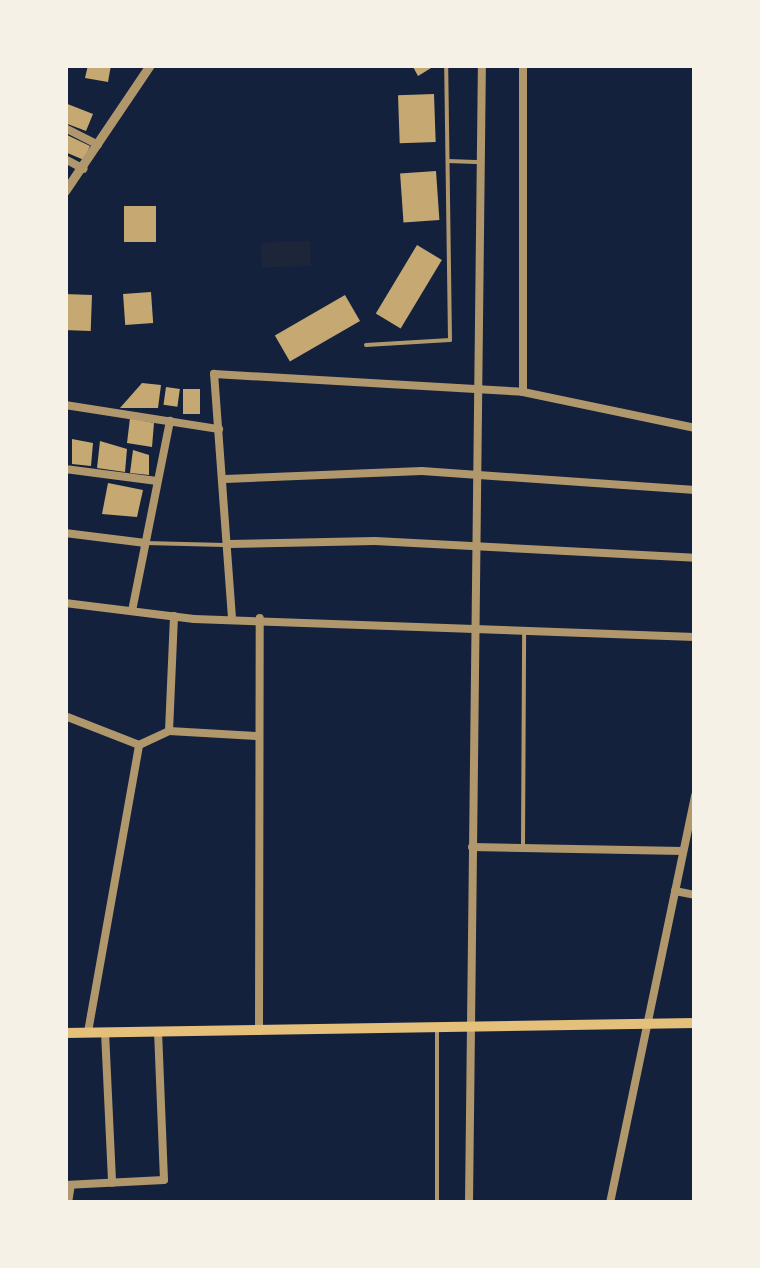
<!DOCTYPE html>
<style>
body{margin:0}
#map{position:relative;width:760px;height:1268px;overflow:hidden;background:#14213d;font-family:"Work Sans",sans-serif}
div>[style]{position:absolute}
.green>*{inset:0;background:#1d2539;transform-origin:0 0}
.building>*{inset:0;background:#c6a872;transform-origin:0 0}
.service>*{height:4px;margin:-2px;padding:0 2px;transform-origin:2px;border-radius:2px;background:#b1986c}
.minor>*{height:8px;margin:-4px;padding:0 4px;transform-origin:4px;border-radius:4px;background:#b1986c}
.tertiary>*{height:9px;margin:-4.5px;padding:0 4.5px;transform-origin:4.5px;border-radius:4.5px;background:#b1986c}
.secondary>*{height:10px;margin:-5px;padding:0 5px;transform-origin:5px;border-radius:5px;background:#e5c07b}
span{translate:-50% -50%;white-space:nowrap;text-align:center;line-height:1.15;-webkit-text-stroke:10px #f6f1e7;paint-order:stroke}
.frame{position:absolute;inset:0;border:68px solid #f6f1e7;pointer-events:none}
</style>
<div id="map">
<div class="green">
<div style="left:310px;top:241px;width:25px;height:49px;rotate:88deg"></div>
</div>
<div class="building">
<div style="clip-path:polygon(88px 65px,111px 65px,108px 82px,85px 78px)"></div>
<div style="clip-path:polygon(412px 65px,436px 65px,418px 76px)"></div>
<div style="left:434px;top:94px;width:48px;height:36px;rotate:88deg"></div>
<div style="clip-path:polygon(65px 103px,93px 114px,86px 131px,65px 123px)"></div>
<div style="clip-path:polygon(65px 134px,90px 146px,84px 160px,65px 152px)"></div>
<div style="left:436px;top:171px;width:49px;height:36px;rotate:86deg"></div>
<div style="left:124px;top:206px;width:32px;height:36px"></div>
<div style="left:417px;top:245px;width:29px;height:80px;rotate:31deg"></div>
<div style="left:151px;top:292px;width:31px;height:28px;rotate:86deg"></div>
<div style="left:65px;top:294px;width:27px;height:36px;rotate:2deg"></div>
<div style="left:345px;top:295px;width:30px;height:81px;rotate:60deg"></div>
<div style="clip-path:polygon(142px 383px,161px 385px,158px 408px,120px 408px)"></div>
<div style="left:166px;top:387px;width:14px;height:18px;rotate:8deg"></div>
<div style="left:183px;top:389px;width:17px;height:25px"></div>
<div style="clip-path:polygon(130px 418px,154px 423px,152px 447px,127px 443px)"></div>
<div style="clip-path:polygon(72px 439px,93px 443px,91px 466px,72px 464px)"></div>
<div style="clip-path:polygon(100px 441px,127px 449px,125px 472px,97px 468px)"></div>
<div style="clip-path:polygon(133px 450px,149px 455px,149px 475px,130px 473px)"></div>
<div style="clip-path:polygon(108px 483px,143px 490px,137px 517px,102px 514px)"></div>
</div>
<div class="service">
<div style="left:448px;top:161px;width:34px;rotate:2deg"></div>
<div style="left:366px;top:345px;width:84px;rotate:-3.4deg"></div>
<div style="left:450px;top:340px;width:275px;rotate:-90.8deg"></div>
<div style="left:145px;top:543px;width:80px;rotate:1.4deg"></div>
<div style="left:523px;top:847px;width:213px;rotate:-89.7deg"></div>
<div style="left:437px;top:1028px;width:175px;rotate:90deg"></div>
</div>
<div class="minor">
<div style="left:523px;top:65px;width:327px;rotate:90deg"></div>
<div style="left:65px;top:128px;width:37px;rotate:27deg"></div>
<div style="left:65px;top:159px;width:21px;rotate:28deg"></div>
<div style="left:65px;top:405px;width:156px;rotate:8.9deg"></div>
<div style="left:65px;top:469px;width:93px;rotate:7.4deg"></div>
<div style="left:225px;top:479px;width:197px;rotate:-2.3deg"></div>
<div style="left:422px;top:471px;width:274px;rotate:4deg"></div>
<div style="left:65px;top:533px;width:81px;rotate:7.1deg"></div>
<div style="left:230px;top:544px;width:145px;rotate:-1.2deg"></div>
<div style="left:375px;top:541px;width:320px;rotate:3deg"></div>
<div style="left:65px;top:603px;width:130px;rotate:7.1deg"></div>
<div style="left:194px;top:619px;width:501px;rotate:2.06deg"></div>
<div style="left:132px;top:611px;width:194px;rotate:-78.7deg"></div>
<div style="left:232px;top:618px;width:245px;rotate:-94.2deg"></div>
<div style="left:214px;top:374px;width:310px;rotate:3.3deg"></div>
<div style="left:523px;top:392px;width:176px;rotate:11.8deg"></div>
<div style="left:65px;top:716px;width:79px;rotate:21.4deg"></div>
<div style="left:169px;top:731px;width:88px;rotate:3.3deg"></div>
<div style="left:472px;top:847px;width:211px;rotate:1.1deg"></div>
<div style="left:675px;top:891px;width:20px;rotate:11deg"></div>
<div style="left:259px;top:1031px;width:413px;rotate:-89.9deg"></div>
<div style="left:88px;top:1032px;width:291px;rotate:-79.9deg"></div>
<div style="left:139px;top:745px;width:33px;rotate:-25deg"></div>
<div style="left:169px;top:731px;width:115px;rotate:-87.5deg"></div>
<div style="left:105px;top:1032px;width:151px;rotate:87.3deg"></div>
<div style="left:65px;top:1185px;width:99px;rotate:-2.9deg"></div>
<div style="left:164px;top:1180px;width:148px;rotate:-92.3deg"></div>
<div style="left:68px;top:1203px;width:18px;rotate:-81deg"></div>
<div style="left:469px;top:1203px;width:1138px;rotate:-89.35deg"></div>
<div style="left:610px;top:1203px;width:416px;rotate:-78.2deg"></div>
</div>
<div class="tertiary">
<div style="left:65px;top:191px;width:152px;rotate:-56deg"></div>
</div>
<div class="secondary">
<div style="left:65px;top:1033px;width:630px;rotate:-0.91deg"></div>
</div>
<div class="frame"></div>
</div>
